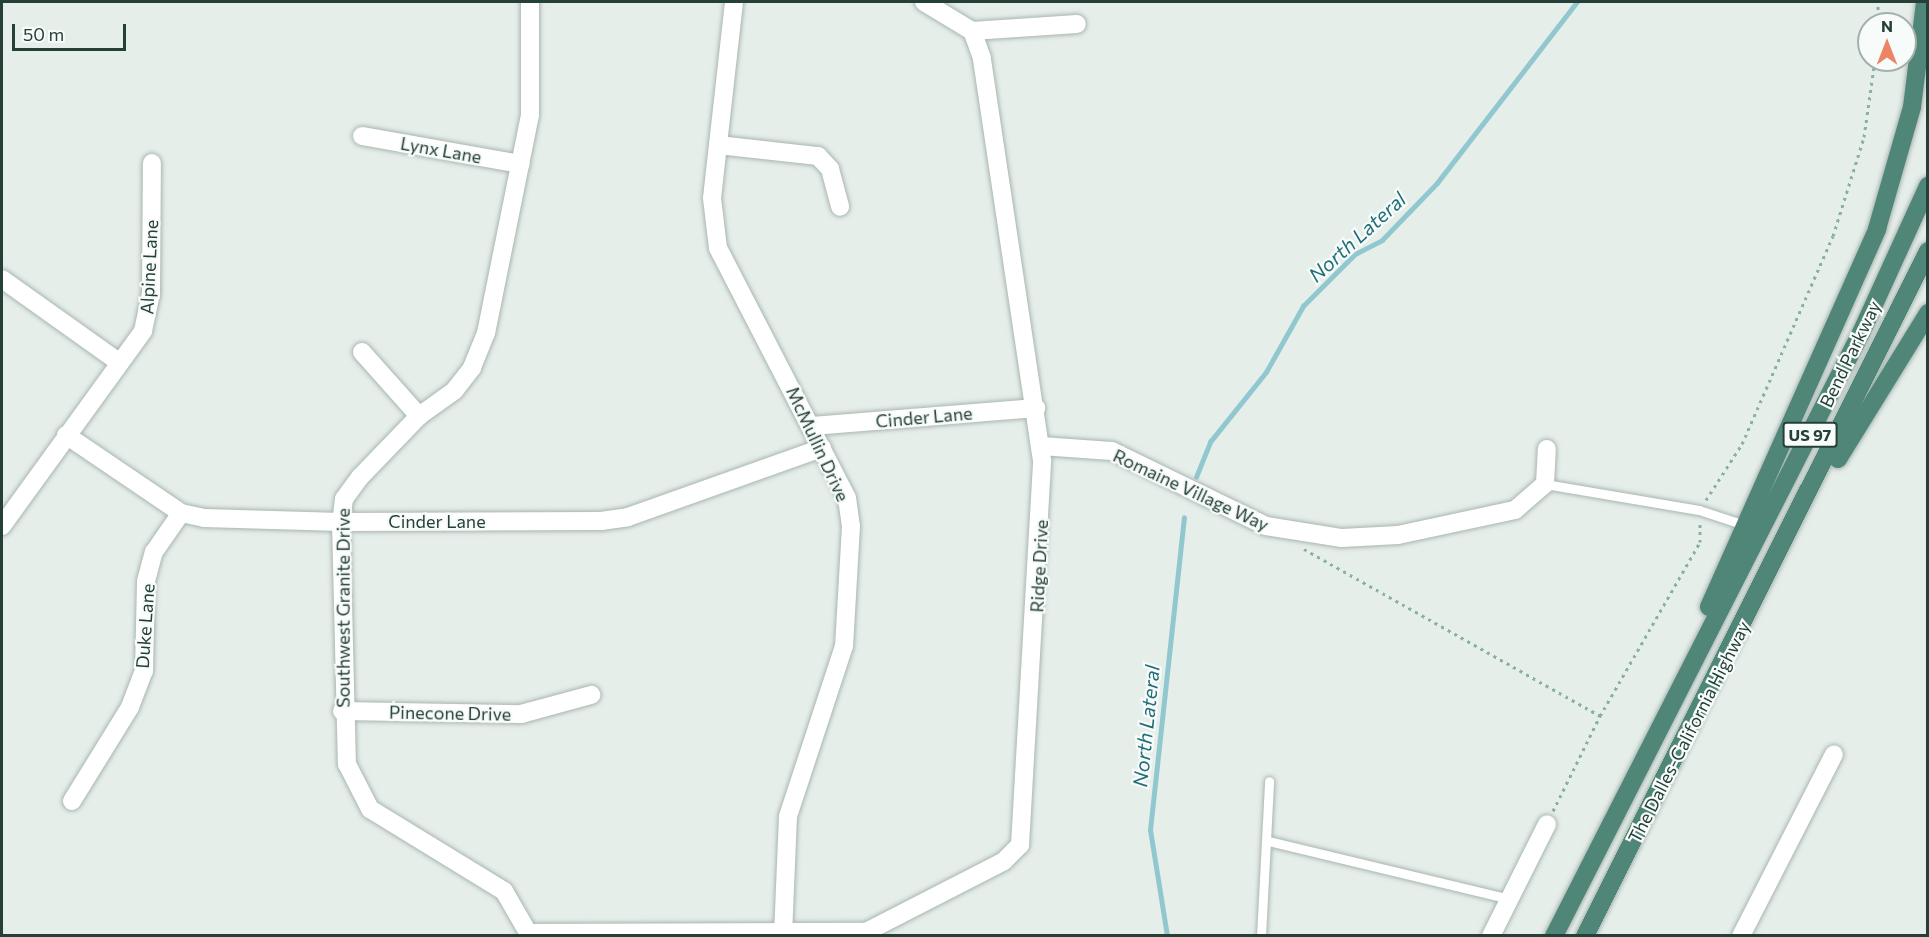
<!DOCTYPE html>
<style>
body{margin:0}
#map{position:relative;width:1929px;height:937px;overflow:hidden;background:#e6eeea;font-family:Commissioner,sans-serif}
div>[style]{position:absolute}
.stream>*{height:4.5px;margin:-2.25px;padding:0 2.25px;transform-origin:2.25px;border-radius:2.25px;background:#91c8d0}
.path>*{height:3px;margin-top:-1.5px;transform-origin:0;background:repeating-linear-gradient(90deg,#88b0a3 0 3px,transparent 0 7.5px)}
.roads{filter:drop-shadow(0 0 2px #a8b6b1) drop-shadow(0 0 2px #a8b6b1)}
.service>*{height:9px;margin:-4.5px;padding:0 4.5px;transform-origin:4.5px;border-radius:4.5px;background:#fff}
.minor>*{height:18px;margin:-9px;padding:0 9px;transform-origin:9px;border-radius:9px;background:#fff}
.trunk>*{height:18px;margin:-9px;padding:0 9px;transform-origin:9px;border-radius:9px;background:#508678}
span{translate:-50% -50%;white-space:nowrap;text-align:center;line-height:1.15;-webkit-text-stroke:4.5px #f7fbf9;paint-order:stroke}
.shield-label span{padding:2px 4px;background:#f7fbf9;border:2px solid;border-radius:4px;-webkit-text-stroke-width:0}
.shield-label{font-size:16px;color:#254038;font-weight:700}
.street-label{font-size:18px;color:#254038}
.water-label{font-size:20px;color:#216e7a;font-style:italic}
.frame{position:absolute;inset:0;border:3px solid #254038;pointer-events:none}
.north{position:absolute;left:1857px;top:12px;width:60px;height:60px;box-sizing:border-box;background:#f7fbf9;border:2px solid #a3b0ac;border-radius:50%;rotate:0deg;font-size:16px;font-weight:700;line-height:24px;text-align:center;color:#254038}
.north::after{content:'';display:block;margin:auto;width:21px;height:27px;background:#ec8466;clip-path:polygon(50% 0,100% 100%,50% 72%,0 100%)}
.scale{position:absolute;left:12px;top:24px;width:114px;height:27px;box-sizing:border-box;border:3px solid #254038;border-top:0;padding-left:8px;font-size:18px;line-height:21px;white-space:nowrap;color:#254038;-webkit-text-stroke:4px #f7fbf9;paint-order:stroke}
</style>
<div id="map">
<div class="stream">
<div style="left:1196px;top:477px;width:38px;rotate:-68deg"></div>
<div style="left:1210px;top:442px;width:90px;rotate:-51.3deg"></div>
<div style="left:1266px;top:372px;width:76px;rotate:-60.7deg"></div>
<div style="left:1303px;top:306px;width:74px;rotate:-45deg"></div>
<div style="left:1355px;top:254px;width:30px;rotate:-27deg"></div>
<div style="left:1382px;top:240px;width:79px;rotate:-46deg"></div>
<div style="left:1437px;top:183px;width:229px;rotate:-52.3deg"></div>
<div style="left:1167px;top:936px;width:107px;rotate:-99.1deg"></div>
<div style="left:1150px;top:830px;width:314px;rotate:-83.8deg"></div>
</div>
<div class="path">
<div style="left:1878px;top:24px;width:22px;rotate:-90deg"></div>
<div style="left:1706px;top:500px;width:67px;rotate:-57.3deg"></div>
<div style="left:1742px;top:444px;width:227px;rotate:-66.4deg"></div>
<div style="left:1833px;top:236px;width:104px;rotate:-72.6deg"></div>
<div style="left:1864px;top:137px;width:78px;rotate:-81.9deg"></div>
<div style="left:1304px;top:549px;width:340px;rotate:29.4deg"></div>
<div style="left:1553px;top:811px;width:106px;rotate:-63.7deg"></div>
<div style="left:1600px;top:716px;width:201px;rotate:-60.1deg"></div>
<div style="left:1700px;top:542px;width:20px;rotate:-90deg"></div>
</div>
<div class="roads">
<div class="service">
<div style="left:1545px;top:484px;width:156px;rotate:9.6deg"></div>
<div style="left:1699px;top:510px;width:48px;rotate:18.1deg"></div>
<div style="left:1268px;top:841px;width:249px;rotate:13.5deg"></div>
<div style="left:1261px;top:936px;width:155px;rotate:-87deg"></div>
</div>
<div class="minor">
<div style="left:530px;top:2px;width:113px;rotate:90deg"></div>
<div style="left:530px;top:115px;width:222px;rotate:101.4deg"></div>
<div style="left:486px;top:333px;width:38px;rotate:112deg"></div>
<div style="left:472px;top:368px;width:29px;rotate:128deg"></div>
<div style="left:454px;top:391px;width:43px;rotate:144.5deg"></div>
<div style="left:419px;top:416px;width:85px;rotate:134deg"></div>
<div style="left:360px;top:477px;width:27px;rotate:126deg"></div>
<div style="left:344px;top:499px;width:23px;rotate:97deg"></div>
<div style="left:341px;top:522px;width:242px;rotate:88.6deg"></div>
<div style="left:347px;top:764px;width:51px;rotate:62.9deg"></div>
<div style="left:370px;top:809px;width:157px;rotate:31.5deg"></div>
<div style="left:504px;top:891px;width:52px;rotate:60deg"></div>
<div style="left:734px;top:2px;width:197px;rotate:96.4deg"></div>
<div style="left:712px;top:198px;width:50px;rotate:83.2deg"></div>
<div style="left:718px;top:248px;width:281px;rotate:62.7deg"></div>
<div style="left:847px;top:498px;width:28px;rotate:82deg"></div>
<div style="left:851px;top:526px;width:120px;rotate:93.3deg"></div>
<div style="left:844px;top:646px;width:179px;rotate:108.2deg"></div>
<div style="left:788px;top:816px;width:120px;rotate:92.4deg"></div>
<div style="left:924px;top:2px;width:56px;rotate:31.1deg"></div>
<div style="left:972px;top:31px;width:105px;rotate:-3.8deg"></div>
<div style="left:362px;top:136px;width:161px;rotate:10deg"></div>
<div style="left:718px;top:145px;width:101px;rotate:6.3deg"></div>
<div style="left:818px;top:156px;width:18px;rotate:47deg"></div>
<div style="left:830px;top:169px;width:39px;rotate:75deg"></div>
<div style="left:2px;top:279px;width:143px;rotate:35.4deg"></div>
<div style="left:362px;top:352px;width:86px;rotate:48.3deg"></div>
<div style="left:812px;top:426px;width:225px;rotate:-4.6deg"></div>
<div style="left:66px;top:435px;width:139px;rotate:34.1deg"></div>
<div style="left:181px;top:513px;width:24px;rotate:12deg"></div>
<div style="left:204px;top:518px;width:137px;rotate:1.7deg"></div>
<div style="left:341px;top:522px;width:260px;rotate:-0.2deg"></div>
<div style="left:601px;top:521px;width:27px;rotate:-8deg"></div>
<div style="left:628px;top:517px;width:206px;rotate:-19.6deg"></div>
<div style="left:1041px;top:446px;width:71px;rotate:4deg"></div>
<div style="left:1112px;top:451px;width:171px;rotate:26deg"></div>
<div style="left:1266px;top:526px;width:77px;rotate:9deg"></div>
<div style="left:1342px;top:538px;width:56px;rotate:-3.1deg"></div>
<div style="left:1398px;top:535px;width:120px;rotate:-12.1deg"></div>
<div style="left:1515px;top:510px;width:40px;rotate:-41deg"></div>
<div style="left:1545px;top:484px;width:35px;rotate:-87deg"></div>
<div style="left:2px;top:526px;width:241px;rotate:-54.1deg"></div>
<div style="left:143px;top:331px;width:39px;rotate:-78deg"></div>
<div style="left:151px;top:293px;width:130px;rotate:-89.6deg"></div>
<div style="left:342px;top:711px;width:179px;rotate:1deg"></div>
<div style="left:521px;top:714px;width:73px;rotate:-15.2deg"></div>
<div style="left:72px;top:801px;width:110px;rotate:-58.3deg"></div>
<div style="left:130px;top:707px;width:39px;rotate:-69deg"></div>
<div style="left:144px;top:671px;width:90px;rotate:-88.7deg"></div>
<div style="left:146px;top:581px;width:30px;rotate:-75deg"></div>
<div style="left:154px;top:552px;width:47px;rotate:-55.3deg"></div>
<div style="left:529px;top:933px;width:337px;rotate:-0.2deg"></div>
<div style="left:866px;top:932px;width:155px;rotate:-27.2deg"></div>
<div style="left:1004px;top:861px;width:23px;rotate:-45deg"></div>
<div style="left:1020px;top:845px;width:385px;rotate:-86.7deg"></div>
<div style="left:1042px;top:461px;width:407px;rotate:-98.5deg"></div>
<div style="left:982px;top:58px;width:29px;rotate:-110deg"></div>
<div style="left:1491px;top:936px;width:125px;rotate:-63.4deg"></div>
<div style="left:1741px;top:936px;width:204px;rotate:-62.9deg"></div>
</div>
<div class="trunk">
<div style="left:1838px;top:459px;width:172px;rotate:-58.3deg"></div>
<div style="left:1709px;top:607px;width:414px;rotate:-66deg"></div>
<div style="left:1877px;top:229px;width:127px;rotate:-74deg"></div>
<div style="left:1912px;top:107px;width:106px;rotate:-82.9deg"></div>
<div style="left:1554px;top:936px;width:677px;rotate:-63.02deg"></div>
<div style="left:1861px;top:333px;width:162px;rotate:-65.5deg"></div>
<div style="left:1585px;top:936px;width:766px;rotate:-63.4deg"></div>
</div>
</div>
<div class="shield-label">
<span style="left:1810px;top:435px">US 97</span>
</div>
<div class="street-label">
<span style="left:441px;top:150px;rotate:10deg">Lynx Lane</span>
<span style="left:149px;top:267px;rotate:-87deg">Alpine Lane</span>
<span style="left:1850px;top:354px;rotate:-64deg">Bend Parkway</span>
<span style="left:924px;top:417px;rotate:-5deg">Cinder Lane</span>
<span style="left:818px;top:444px;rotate:65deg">McMullin Drive</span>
<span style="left:1191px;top:490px;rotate:25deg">Romaine Village Way</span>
<span style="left:437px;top:521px">Cinder Lane</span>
<span style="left:1039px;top:566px;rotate:-87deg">Ridge Drive</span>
<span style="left:343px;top:608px;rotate:-90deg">Southwest Granite Drive</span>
<span style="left:145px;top:626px;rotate:-86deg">Duke Lane</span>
<span style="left:450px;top:713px;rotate:1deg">Pinecone Drive</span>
<span style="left:1689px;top:732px;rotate:-63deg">The Dalles-California Highway</span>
</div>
<div class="water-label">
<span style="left:1357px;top:237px;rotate:-42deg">North Lateral</span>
<span style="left:1146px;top:726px;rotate:-84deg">North Lateral</span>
</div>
<div class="frame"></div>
<div class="north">N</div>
<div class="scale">50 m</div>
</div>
